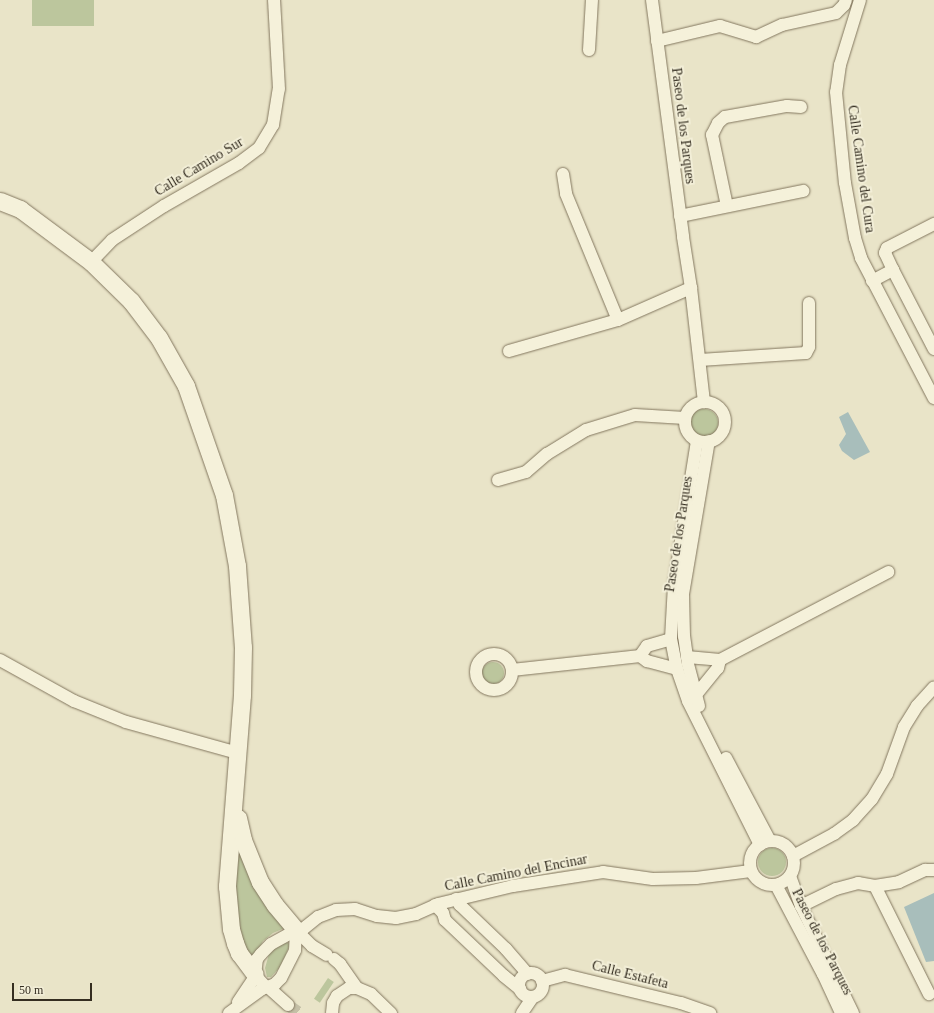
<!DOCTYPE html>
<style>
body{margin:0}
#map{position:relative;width:934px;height:1013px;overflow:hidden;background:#e9e4c8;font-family:Georgia,serif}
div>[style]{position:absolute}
.green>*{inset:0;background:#bcc69d;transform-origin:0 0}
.round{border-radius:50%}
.water>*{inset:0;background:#a8bebb}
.street-tunnel>*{height:12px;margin-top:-6px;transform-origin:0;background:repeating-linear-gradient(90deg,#c5c0a7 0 12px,transparent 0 18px)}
.roads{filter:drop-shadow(0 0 1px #83775f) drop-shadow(0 0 1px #83775f)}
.street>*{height:12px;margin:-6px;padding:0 6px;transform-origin:6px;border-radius:6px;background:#f5f1da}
.street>.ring{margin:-6px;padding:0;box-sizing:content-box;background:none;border:12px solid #f5f1da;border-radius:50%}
.secondary>*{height:17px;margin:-8.5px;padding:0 8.5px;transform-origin:8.5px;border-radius:8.5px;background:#f5f1da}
span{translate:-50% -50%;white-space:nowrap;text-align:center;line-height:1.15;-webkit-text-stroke:4px #f2eed7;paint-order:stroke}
.street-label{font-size:14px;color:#352e21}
.scale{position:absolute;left:12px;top:983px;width:80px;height:18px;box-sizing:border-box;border:2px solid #352e21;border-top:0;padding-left:5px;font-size:12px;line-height:14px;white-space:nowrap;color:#352e21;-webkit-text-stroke:3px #f2eed7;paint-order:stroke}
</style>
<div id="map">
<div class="green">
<div style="left:32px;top:0;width:62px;height:26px"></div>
<div class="round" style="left:690px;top:409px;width:28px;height:28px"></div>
<div class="round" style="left:482px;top:662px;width:22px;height:22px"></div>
<div class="round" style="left:758px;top:848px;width:28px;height:28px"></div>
<div style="clip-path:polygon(239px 850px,287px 927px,273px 933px,263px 941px,251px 965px,235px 923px,237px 852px)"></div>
<div style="clip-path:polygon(285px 942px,290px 944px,282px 965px,271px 977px,267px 977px,265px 968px,269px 954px,275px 947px)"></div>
<div style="left:328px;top:978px;width:7px;height:25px;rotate:34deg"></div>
</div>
<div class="water">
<div style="clip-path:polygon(848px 412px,870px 452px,854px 460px,842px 451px,839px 445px,846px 434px,839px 417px)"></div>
<div style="clip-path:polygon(934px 893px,934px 961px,926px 962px,904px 907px)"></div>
</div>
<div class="street-tunnel">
<div style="left:288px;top:1005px;width:14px;rotate:36deg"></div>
</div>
<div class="roads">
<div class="street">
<div style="left:652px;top:0;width:239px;rotate:82.5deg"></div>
<div style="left:683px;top:237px;width:52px;rotate:81.1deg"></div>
<div style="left:691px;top:288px;width:115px;rotate:83.5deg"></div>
<div style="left:860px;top:0;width:68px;rotate:107.1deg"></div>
<div style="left:840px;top:65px;width:27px;rotate:98deg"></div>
<div style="left:836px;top:92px;width:91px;rotate:84.4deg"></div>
<div style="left:845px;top:183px;width:56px;rotate:79.7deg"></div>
<div style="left:855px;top:238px;width:21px;rotate:73deg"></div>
<div style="left:861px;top:258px;width:158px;rotate:62.5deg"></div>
<div style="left:657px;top:41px;width:65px;rotate:-13.4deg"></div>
<div style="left:720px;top:26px;width:38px;rotate:17deg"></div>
<div style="left:756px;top:37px;width:29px;rotate:-25deg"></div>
<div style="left:782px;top:25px;width:55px;rotate:-12.5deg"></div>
<div style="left:836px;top:13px;width:11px;rotate:-45deg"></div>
<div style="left:844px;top:5px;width:5px;rotate:-68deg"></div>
<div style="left:589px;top:50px;width:50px;rotate:-86.6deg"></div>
<div style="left:563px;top:174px;width:20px;rotate:81deg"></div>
<div style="left:566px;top:194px;width:136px;rotate:67.6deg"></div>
<div style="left:727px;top:206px;width:73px;rotate:-101.9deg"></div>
<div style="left:712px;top:135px;width:13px;rotate:-63deg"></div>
<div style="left:718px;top:123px;width:9px;rotate:-41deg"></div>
<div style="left:725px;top:117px;width:63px;rotate:-10.1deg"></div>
<div style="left:787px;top:106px;width:14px;rotate:4deg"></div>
<div style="left:680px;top:216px;width:126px;rotate:-11.5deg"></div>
<div style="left:91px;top:262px;width:30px;rotate:-46deg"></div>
<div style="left:112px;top:240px;width:62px;rotate:-33.2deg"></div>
<div style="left:164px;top:206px;width:86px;rotate:-29.8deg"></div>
<div style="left:239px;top:163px;width:25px;rotate:-37deg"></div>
<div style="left:259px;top:148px;width:27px;rotate:-59deg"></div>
<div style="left:273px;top:125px;width:36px;rotate:-81deg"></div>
<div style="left:279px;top:89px;width:89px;rotate:-93.2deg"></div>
<div style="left:893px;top:270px;width:19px;rotate:-115deg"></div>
<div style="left:885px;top:253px;width:5px;rotate:-68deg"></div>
<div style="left:887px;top:248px;width:53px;rotate:-27.1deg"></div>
<div style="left:872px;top:281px;width:24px;rotate:-28deg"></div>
<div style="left:893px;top:270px;width:89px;rotate:62.6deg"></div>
<div style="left:509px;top:351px;width:113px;rotate:-15.9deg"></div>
<div style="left:618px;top:320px;width:80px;rotate:-23.7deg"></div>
<div style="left:700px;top:360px;width:106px;rotate:-3.8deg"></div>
<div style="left:806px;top:353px;width:7px;rotate:-63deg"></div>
<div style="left:809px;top:347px;width:44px;rotate:-90deg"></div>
<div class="ring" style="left:685px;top:402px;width:28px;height:28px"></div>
<div style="left:697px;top:441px;width:146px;rotate:99.1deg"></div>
<div style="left:674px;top:585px;width:54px;rotate:93.2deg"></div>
<div style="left:671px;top:639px;width:31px;rotate:79deg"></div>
<div style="left:677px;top:669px;width:34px;rotate:71deg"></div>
<div style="left:688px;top:701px;width:161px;rotate:63.4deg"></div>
<div style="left:498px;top:480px;width:29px;rotate:-16deg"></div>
<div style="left:526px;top:472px;width:28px;rotate:-41deg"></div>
<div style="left:547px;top:454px;width:46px;rotate:-31.6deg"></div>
<div style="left:586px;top:430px;width:51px;rotate:-17deg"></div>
<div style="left:635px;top:415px;width:50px;rotate:3.4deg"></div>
<div class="ring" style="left:476px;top:654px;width:24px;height:24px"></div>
<div style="left:640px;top:656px;width:12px;rotate:-55deg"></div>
<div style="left:647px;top:646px;width:25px;rotate:-16deg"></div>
<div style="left:687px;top:657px;width:33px;rotate:5deg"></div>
<div style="left:720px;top:660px;width:190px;rotate:-27.6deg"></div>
<div style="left:0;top:660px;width:85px;rotate:29deg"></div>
<div style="left:74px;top:701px;width:56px;rotate:22deg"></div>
<div style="left:126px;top:722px;width:116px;rotate:15.5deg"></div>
<div style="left:512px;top:670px;width:129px;rotate:-6.2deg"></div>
<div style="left:640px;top:656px;width:9px;rotate:36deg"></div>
<div style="left:647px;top:661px;width:31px;rotate:15deg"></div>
<div style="left:695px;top:696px;width:36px;rotate:-51deg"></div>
<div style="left:718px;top:668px;width:8px;rotate:-76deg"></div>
<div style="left:699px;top:706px;width:43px;rotate:-104.7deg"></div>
<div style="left:688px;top:664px;width:28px;rotate:-98deg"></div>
<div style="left:684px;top:636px;width:42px;rotate:-91.4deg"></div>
<div style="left:683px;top:594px;width:155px;rotate:-80.4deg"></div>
<div style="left:726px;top:758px;width:94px;rotate:62.1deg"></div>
<div class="ring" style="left:750px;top:841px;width:32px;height:32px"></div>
<div style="left:793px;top:856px;width:47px;rotate:-28.2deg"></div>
<div style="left:834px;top:834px;width:24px;rotate:-36deg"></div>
<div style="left:853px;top:820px;width:28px;rotate:-48deg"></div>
<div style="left:872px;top:799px;width:29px;rotate:-59deg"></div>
<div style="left:887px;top:774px;width:50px;rotate:-70.1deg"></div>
<div style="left:904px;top:727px;width:25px;rotate:-58deg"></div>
<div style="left:917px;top:706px;width:25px;rotate:-48deg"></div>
<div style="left:790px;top:876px;width:32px;rotate:70deg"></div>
<div style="left:801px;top:906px;width:119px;rotate:64.1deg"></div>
<div style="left:776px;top:885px;width:101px;rotate:62.2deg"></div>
<div style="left:823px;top:974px;width:43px;rotate:65.2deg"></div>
<div style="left:875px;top:886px;width:121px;rotate:63.4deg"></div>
<div style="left:456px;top:899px;width:7px;rotate:56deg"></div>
<div style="left:460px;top:905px;width:64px;rotate:43.7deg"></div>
<div style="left:506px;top:949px;width:33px;rotate:49deg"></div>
<div style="left:435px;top:905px;width:11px;rotate:45deg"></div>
<div style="left:443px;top:913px;width:7px;rotate:74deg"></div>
<div style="left:445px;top:920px;width:81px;rotate:43.5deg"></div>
<div style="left:504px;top:976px;width:21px;rotate:39deg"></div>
<div style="left:801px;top:906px;width:39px;rotate:-26deg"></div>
<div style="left:836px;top:889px;width:23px;rotate:-15deg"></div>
<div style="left:858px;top:883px;width:17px;rotate:10deg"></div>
<div style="left:875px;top:886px;width:24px;rotate:-9deg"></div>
<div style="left:899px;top:882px;width:29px;rotate:-25deg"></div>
<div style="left:925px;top:870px;width:9px"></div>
<div style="left:296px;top:930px;width:23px;rotate:45deg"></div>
<div style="left:312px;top:946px;width:17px;rotate:31deg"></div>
<div style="left:334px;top:959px;width:8px;rotate:40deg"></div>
<div style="left:340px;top:964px;width:29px;rotate:55deg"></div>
<div class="ring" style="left:519px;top:973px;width:12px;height:12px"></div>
<div style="left:542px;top:981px;width:24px;rotate:-15deg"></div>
<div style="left:565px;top:975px;width:119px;rotate:13.6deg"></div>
<div style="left:681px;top:1003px;width:31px;rotate:19deg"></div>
<div style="left:266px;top:987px;width:16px;rotate:-133deg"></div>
<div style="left:255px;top:975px;width:16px;rotate:-83deg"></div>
<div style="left:257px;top:959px;width:6px;rotate:-51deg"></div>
<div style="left:261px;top:954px;width:14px;rotate:-45deg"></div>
<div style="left:271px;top:944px;width:29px;rotate:-29deg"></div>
<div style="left:296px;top:930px;width:7px;rotate:-8deg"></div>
<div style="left:303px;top:929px;width:19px;rotate:-39deg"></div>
<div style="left:318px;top:917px;width:19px;rotate:-21deg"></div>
<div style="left:336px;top:910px;width:19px;rotate:-3deg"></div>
<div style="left:355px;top:909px;width:23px;rotate:18deg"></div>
<div style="left:377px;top:916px;width:19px;rotate:6deg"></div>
<div style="left:396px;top:918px;width:20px;rotate:-11deg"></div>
<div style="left:416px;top:914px;width:24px;rotate:-24deg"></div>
<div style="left:438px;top:904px;width:77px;rotate:-13.5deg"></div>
<div style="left:513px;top:886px;width:91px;rotate:-8.8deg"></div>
<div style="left:603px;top:872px;width:50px;rotate:8deg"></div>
<div style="left:653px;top:879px;width:43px;rotate:-1.3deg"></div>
<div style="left:696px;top:878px;width:55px;rotate:-7.3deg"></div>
<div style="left:268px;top:987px;width:27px;rotate:42deg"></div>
<div style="left:238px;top:1002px;width:30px;rotate:-56deg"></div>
<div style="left:229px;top:1013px;width:41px;rotate:-36deg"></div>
<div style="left:262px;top:989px;width:14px;rotate:-21deg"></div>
<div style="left:275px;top:984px;width:8px;rotate:-45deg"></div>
<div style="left:281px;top:978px;width:31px;rotate:-63deg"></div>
<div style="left:295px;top:950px;width:20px;rotate:-87deg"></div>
<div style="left:332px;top:1013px;width:10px;rotate:-84deg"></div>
<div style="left:333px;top:1003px;width:8px;rotate:-60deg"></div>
<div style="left:337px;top:996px;width:14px;rotate:-34deg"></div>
<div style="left:349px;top:988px;width:8px"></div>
<div style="left:357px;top:988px;width:15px;rotate:23deg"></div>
<div style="left:371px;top:994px;width:28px;rotate:44deg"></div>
<div style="left:522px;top:1013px;width:18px;rotate:-56deg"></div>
</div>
<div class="secondary">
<div style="left:0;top:201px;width:22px;rotate:22deg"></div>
<div style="left:20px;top:209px;width:89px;rotate:36.7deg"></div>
<div style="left:91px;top:262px;width:56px;rotate:44.3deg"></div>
<div style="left:131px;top:301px;width:46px;rotate:52.9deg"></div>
<div style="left:159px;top:338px;width:55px;rotate:60.6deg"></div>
<div style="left:186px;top:386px;width:115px;rotate:70.8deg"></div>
<div style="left:224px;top:495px;width:72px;rotate:79.6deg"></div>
<div style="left:237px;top:566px;width:81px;rotate:85.8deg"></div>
<div style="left:243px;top:647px;width:48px;rotate:91.2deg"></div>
<div style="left:242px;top:695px;width:192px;rotate:94.5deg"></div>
<div style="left:227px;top:886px;width:43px;rotate:84.7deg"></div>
<div style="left:231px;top:929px;width:15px;rotate:74deg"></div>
<div style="left:235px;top:943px;width:11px;rotate:68deg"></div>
<div style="left:239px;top:953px;width:26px;rotate:53deg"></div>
<div style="left:238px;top:818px;width:23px;rotate:77deg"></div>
<div style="left:243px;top:840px;width:45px;rotate:68deg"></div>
<div style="left:260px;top:882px;width:27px;rotate:57deg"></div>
<div style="left:275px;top:905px;width:33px;rotate:50deg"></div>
</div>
</div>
<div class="street-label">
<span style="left:683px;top:126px;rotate:83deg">Paseo de los Parques</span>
<span style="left:199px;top:167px;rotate:-31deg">Calle Camino Sur</span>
<span style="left:861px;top:169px;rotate:82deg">Calle Camino del Cura</span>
<span style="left:679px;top:534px;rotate:-81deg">Paseo de los Parques</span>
<span style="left:516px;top:873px;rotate:-11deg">Calle Camino del Encinar</span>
<span style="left:822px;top:942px;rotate:63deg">Paseo de los Parques</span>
<span style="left:630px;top:975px;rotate:14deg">Calle Estafeta</span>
</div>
<div class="scale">50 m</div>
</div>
